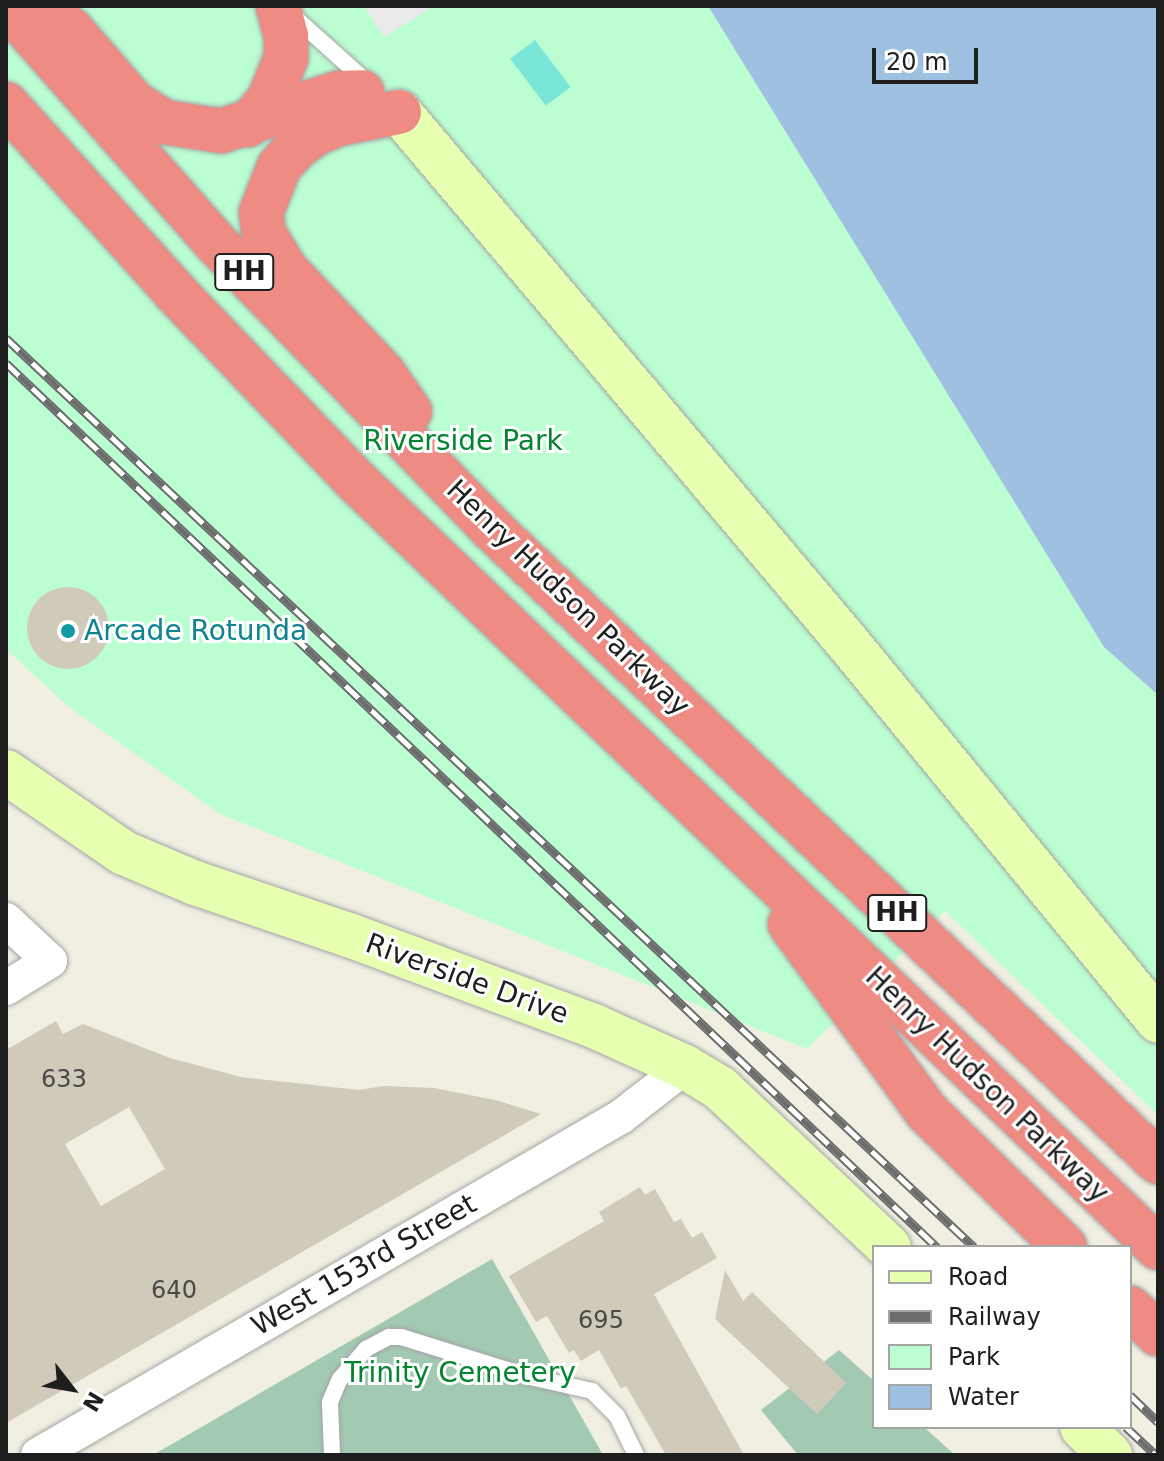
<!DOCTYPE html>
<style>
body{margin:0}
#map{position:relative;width:1164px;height:1461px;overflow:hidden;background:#f0efe2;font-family:"DejaVu Sans",sans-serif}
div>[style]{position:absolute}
.cemetery>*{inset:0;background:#a2cab2}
.park>*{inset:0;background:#bbfed2}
.pitch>*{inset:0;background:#79e6d8;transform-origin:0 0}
.parking>*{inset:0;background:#eaeaea}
.water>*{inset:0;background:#9fc1e1}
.building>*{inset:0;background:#d0cabb}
.round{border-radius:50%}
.roads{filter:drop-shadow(0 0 2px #a5a5a5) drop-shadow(0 0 2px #a5a5a5)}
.service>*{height:16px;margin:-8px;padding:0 8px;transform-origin:8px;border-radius:8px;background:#fff}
.minor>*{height:34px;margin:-17px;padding:0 17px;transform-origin:17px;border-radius:17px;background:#fff}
.secondary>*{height:44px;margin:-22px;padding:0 22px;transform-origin:22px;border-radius:22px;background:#e7ffb1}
.motorway>*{height:44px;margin:-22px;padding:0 22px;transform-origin:22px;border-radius:22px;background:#ee8b83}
.rail>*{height:9px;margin-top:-4.5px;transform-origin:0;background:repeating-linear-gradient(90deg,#fff 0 18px,#6c6c6c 0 36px);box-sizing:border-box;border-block:2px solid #6c6c6c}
.dots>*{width:22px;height:22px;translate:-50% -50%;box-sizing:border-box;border:4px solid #fff;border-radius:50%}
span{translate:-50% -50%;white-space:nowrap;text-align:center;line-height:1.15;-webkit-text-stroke:6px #fff;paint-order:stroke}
.number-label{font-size:24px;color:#4a4945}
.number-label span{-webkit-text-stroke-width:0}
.shield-label span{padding:2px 6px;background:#fff;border:2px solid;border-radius:6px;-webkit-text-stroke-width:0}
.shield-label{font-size:26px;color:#1e1e1e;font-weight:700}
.park-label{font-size:28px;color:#02852f}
.street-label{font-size:28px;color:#1e1e1e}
.culture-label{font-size:28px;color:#0d838f}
.left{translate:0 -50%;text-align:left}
.frame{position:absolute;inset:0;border:8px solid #1e1e1e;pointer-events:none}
.legend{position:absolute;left:872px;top:1245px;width:260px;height:184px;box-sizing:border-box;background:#fff;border:2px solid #a5a5a5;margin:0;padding:10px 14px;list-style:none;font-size:24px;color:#1e1e1e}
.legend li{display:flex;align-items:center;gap:16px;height:40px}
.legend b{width:40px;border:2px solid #a5a5a5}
.north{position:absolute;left:32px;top:1349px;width:80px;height:80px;-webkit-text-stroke:6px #fff;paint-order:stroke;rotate:121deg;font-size:22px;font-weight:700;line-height:32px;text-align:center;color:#1e1e1e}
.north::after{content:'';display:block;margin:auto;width:28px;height:36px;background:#1e1e1e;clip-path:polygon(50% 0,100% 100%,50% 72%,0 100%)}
.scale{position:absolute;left:872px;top:48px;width:106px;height:36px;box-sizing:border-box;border:4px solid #1e1e1e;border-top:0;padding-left:10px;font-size:24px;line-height:28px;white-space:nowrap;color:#1e1e1e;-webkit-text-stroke:6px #fff;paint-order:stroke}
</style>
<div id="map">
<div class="cemetery">
<div style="clip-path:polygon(492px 1259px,603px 1455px,153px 1455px)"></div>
<div style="clip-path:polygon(839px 1350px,874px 1381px,874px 1427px,924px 1427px,955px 1455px,798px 1455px,761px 1410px)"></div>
</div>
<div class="park">
<div style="clip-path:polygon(6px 6px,708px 6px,1104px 647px,1158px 695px,1158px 1115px,945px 911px,807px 1049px,220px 814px,69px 707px,6px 649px)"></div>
</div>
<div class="pitch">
<div style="left:535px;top:40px;width:59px;height:31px;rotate:53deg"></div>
</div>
<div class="parking">
<div style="clip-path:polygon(364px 6px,434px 6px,384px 37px)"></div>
</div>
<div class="water">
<div style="clip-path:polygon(708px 6px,1158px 6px,1158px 695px,1104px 647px)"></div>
</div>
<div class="building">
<div class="round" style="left:27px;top:587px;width:82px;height:82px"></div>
<div style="clip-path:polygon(evenodd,56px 1021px,63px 1034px,83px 1024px,170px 1058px,241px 1077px,359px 1090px,384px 1086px,434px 1088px,495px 1100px,541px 1114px,6px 1423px,6px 1050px,56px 1021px,129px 1107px,165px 1169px,101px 1206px,65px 1144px,129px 1107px)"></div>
<div style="clip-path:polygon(640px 1187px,645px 1195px,655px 1189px,674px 1222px,681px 1219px,692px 1238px,702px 1232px,717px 1258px,654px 1294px,744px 1455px,666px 1455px,626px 1386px,621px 1389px,599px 1350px,581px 1361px,574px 1350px,569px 1353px,547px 1316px,536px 1322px,509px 1276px,604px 1221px,599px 1212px)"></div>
<div style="clip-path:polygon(725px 1270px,743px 1301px,752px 1292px,846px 1383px,817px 1414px,715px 1319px)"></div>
</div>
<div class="roads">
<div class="service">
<div style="left:291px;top:14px;width:105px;rotate:41.9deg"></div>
<div style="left:332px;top:1455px;width:53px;rotate:-92.2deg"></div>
<div style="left:330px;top:1402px;width:25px;rotate:-67deg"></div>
<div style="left:340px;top:1379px;width:40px;rotate:-49deg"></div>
<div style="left:366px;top:1349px;width:26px;rotate:-28deg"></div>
<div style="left:389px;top:1337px;width:12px"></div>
<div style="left:401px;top:1337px;width:135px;rotate:17.2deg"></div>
<div style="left:530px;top:1377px;width:64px;rotate:12.7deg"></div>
<div style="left:592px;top:1391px;width:35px;rotate:45deg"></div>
<div style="left:617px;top:1416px;width:43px;rotate:64deg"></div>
</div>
<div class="minor">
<div style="left:6px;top:920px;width:60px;rotate:43deg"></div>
<div style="left:50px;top:961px;width:52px;rotate:148.5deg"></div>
<div style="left:38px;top:1455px;width:675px;rotate:-30.13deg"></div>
<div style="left:622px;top:1116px;width:80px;rotate:-37.9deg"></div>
</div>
<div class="secondary">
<div style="left:399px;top:112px;width:695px;rotate:49.78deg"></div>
<div style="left:848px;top:643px;width:489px;rotate:50.6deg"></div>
<div style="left:6px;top:772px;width:143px;rotate:34.5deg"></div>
<div style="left:124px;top:853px;width:77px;rotate:22.9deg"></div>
<div style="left:195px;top:883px;width:163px;rotate:18.7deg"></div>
<div style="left:349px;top:935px;width:264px;rotate:20.4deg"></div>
<div style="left:596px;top:1027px;width:98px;rotate:24.2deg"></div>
<div style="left:685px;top:1067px;width:41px;rotate:31deg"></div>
<div style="left:720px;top:1088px;width:232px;rotate:43.3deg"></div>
<div style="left:1082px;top:1427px;width:40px;rotate:45deg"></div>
</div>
<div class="motorway">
<div style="left:7px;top:6px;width:313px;rotate:48.6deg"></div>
<div style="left:214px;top:241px;width:400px;rotate:46deg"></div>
<div style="left:492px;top:529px;width:919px;rotate:43.54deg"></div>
<div style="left:38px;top:6px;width:41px;rotate:36deg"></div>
<div style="left:71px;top:30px;width:96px;rotate:49.2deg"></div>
<div style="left:134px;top:103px;width:36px;rotate:32deg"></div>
<div style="left:164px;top:122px;width:58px;rotate:9deg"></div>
<div style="left:221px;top:131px;width:124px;rotate:-17.9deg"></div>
<div style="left:339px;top:93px;width:23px;rotate:-2deg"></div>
<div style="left:6px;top:104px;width:253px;rotate:48deg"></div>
<div style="left:175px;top:292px;width:260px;rotate:46.2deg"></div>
<div style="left:355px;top:480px;width:1111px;rotate:43.72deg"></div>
<div style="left:399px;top:112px;width:62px;rotate:168.9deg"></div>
<div style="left:338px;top:124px;width:25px;rotate:157deg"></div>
<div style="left:315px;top:134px;width:24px;rotate:144deg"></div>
<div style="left:296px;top:148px;width:25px;rotate:132deg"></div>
<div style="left:279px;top:167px;width:49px;rotate:111.4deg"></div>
<div style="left:261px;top:213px;width:21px;rotate:82deg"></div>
<div style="left:264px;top:234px;width:42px;rotate:58.6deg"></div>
<div style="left:286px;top:270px;width:141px;rotate:46.7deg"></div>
<div style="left:383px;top:373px;width:47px;rotate:55.3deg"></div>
<div style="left:248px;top:125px;width:33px;rotate:-50deg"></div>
<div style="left:269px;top:100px;width:45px;rotate:-68deg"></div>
<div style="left:286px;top:58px;width:22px;rotate:-90deg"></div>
<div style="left:286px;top:36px;width:31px;rotate:-105deg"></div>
<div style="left:790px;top:924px;width:233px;rotate:53.9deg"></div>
<div style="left:927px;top:1112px;width:193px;rotate:44.4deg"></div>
<div style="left:1130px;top:1308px;width:38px;rotate:43deg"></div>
</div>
</div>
<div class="rail">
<div style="left:6px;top:338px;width:1328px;rotate:43.2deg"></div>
<div style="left:6px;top:363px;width:1284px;rotate:43.52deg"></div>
<div style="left:1130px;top:1395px;width:39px;rotate:44deg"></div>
<div style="left:1126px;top:1427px;width:41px;rotate:43deg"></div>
</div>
<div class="dots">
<div style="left:68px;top:631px;background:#0f9aa8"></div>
</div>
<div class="number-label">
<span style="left:64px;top:1080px">633</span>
<span style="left:174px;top:1291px">640</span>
<span style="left:601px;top:1321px">695</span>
</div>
<div class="shield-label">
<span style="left:244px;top:272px">HH</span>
<span style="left:897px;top:913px">HH</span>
</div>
<div class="park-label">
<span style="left:463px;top:441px">Riverside Park</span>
<span style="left:460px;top:1373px">Trinity Cemetery</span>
</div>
<div class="street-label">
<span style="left:568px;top:598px;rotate:44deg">Henry Hudson Parkway</span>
<span style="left:467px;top:979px;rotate:20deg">Riverside Drive</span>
<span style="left:987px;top:1085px;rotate:44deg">Henry Hudson Parkway</span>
<span style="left:364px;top:1265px;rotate:-30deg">West 153rd Street</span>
</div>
<div class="culture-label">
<span class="left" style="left:84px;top:631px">Arcade Rotunda</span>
</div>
<div class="frame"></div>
<ul class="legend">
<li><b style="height:10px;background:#e7ffb1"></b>Road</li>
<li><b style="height:10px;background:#6c6c6c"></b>Railway</li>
<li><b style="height:22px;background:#bbfed2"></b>Park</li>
<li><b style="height:22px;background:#9fc1e1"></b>Water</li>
</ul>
<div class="north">N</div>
<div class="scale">20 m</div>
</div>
